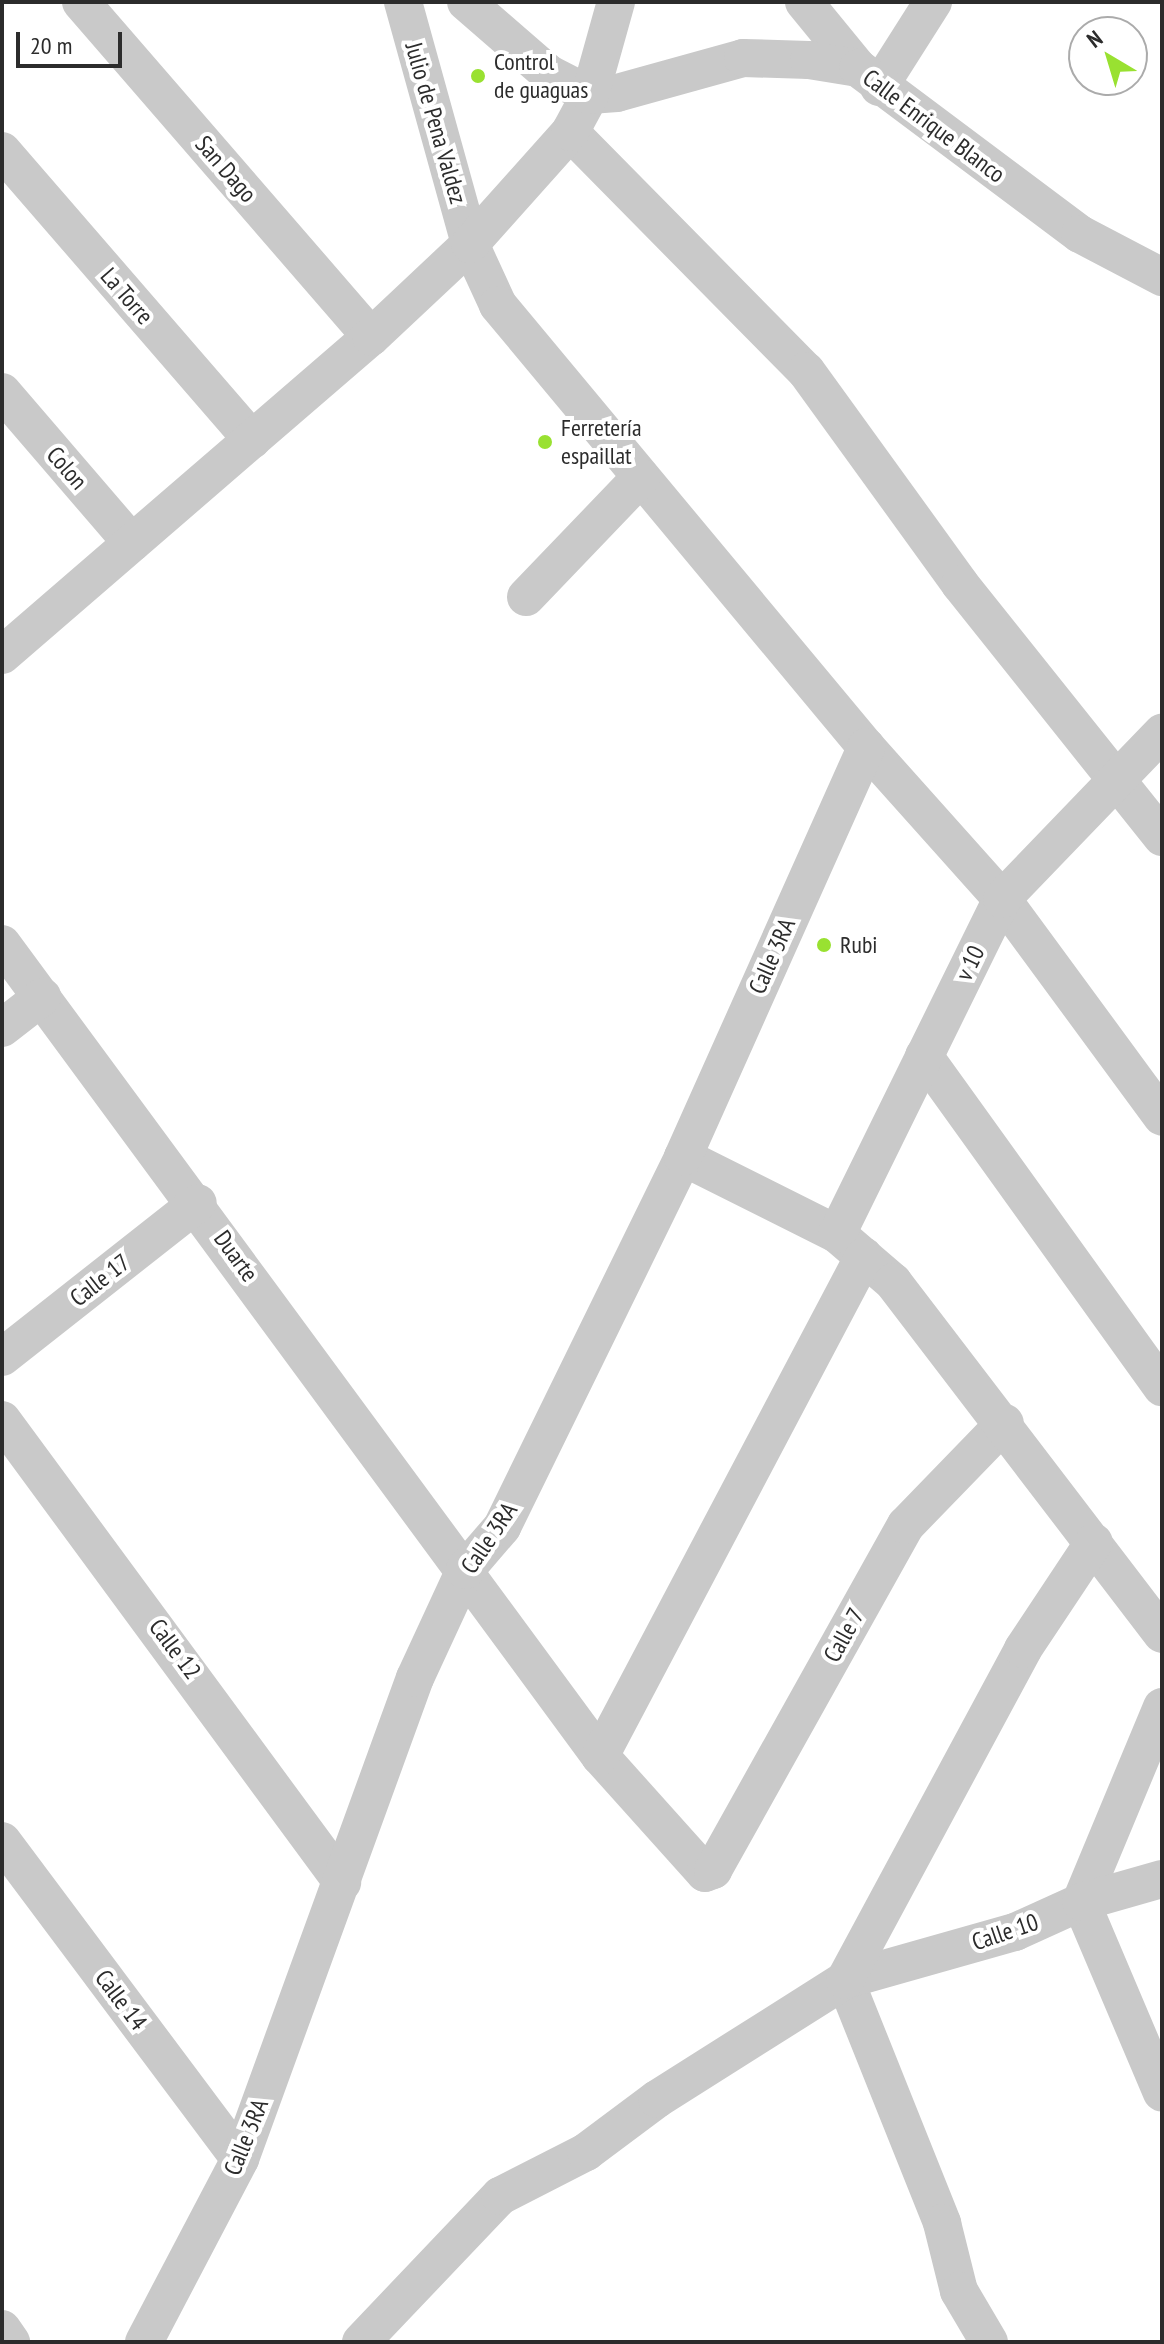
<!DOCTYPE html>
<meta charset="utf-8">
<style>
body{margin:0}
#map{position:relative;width:1164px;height:2344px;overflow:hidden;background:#fff;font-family:"PT Sans Narrow",sans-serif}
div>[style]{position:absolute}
.minor>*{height:38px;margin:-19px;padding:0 19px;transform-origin:19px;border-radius:19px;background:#c9c9c9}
.dots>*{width:22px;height:22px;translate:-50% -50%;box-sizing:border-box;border:4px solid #fff;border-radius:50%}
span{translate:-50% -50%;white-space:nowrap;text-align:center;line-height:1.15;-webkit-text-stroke:8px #fff;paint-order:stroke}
.poi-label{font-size:24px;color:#2c2c2c}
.left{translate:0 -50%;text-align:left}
.street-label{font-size:24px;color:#2c2c2c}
.frame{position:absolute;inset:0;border:4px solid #2c2c2c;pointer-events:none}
.north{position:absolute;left:1068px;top:16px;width:80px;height:80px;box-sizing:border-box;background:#fff;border:2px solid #ababab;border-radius:50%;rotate:322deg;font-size:22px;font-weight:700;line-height:32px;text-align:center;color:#2c2c2c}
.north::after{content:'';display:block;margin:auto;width:28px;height:36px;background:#99e131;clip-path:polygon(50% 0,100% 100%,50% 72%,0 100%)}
.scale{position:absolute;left:16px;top:32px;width:106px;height:36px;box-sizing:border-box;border:4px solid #2c2c2c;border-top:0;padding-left:10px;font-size:24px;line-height:28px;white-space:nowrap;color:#2c2c2c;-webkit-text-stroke:6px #fff;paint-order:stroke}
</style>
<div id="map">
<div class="minor">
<div style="left:81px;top:2px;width:443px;rotate:49.1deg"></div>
<div style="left:403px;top:2px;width:251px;rotate:74.5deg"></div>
<div style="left:470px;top:244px;width:67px;rotate:65.3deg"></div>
<div style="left:498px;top:305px;width:575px;rotate:50.22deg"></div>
<div style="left:866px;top:747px;width:204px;rotate:48.2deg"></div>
<div style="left:1002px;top:899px;width:270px;rotate:53.7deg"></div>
<div style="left:466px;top:2px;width:110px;rotate:40.9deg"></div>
<div style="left:549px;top:74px;width:46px;rotate:27.1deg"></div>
<div style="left:804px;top:2px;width:85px;rotate:50.7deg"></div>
<div style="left:879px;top:87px;width:101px;rotate:-57.6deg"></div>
<div style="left:590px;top:95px;width:27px;rotate:-4deg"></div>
<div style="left:617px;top:93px;width:131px;rotate:-15.5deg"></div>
<div style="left:743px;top:58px;width:66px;rotate:1.7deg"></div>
<div style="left:809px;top:60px;width:50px;rotate:9.3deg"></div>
<div style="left:858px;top:68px;width:277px;rotate:36.8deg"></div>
<div style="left:1080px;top:234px;width:93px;rotate:27.7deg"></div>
<div style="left:570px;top:132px;width:336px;rotate:45.4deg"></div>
<div style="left:806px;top:371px;width:263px;rotate:54.1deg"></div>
<div style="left:960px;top:584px;width:324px;rotate:51.4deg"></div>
<div style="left:2px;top:151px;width:382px;rotate:49.1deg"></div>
<div style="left:2px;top:392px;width:199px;rotate:49.3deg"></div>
<div style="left:526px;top:597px;width:166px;rotate:-46.2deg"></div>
<div style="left:2px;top:655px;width:487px;rotate:-40.8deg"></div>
<div style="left:371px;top:337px;width:136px;rotate:-43.2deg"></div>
<div style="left:470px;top:244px;width:150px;rotate:-48.2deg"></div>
<div style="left:570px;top:132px;width:42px;rotate:-61.6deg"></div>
<div style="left:590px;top:95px;width:97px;rotate:-74.4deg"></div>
<div style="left:2px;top:944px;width:1008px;rotate:53.63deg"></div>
<div style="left:600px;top:1756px;width:157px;rotate:48.1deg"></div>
<div style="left:705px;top:1873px;width:9px;rotate:-21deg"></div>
<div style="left:713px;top:1870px;width:395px;rotate:-60.8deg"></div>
<div style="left:906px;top:1525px;width:142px;rotate:-45.9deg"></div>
<div style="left:2px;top:1028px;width:51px;rotate:-37.8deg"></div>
<div style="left:924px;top:1056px;width:408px;rotate:54.3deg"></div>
<div style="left:683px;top:1157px;width:172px;rotate:26.6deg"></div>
<div style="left:837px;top:1234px;width:74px;rotate:40.6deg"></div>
<div style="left:893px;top:1282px;width:443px;rotate:52.6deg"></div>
<div style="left:837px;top:1234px;width:373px;rotate:-63.8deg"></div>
<div style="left:1002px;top:899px;width:231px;rotate:-46.1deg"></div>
<div style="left:2px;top:1357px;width:249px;rotate:-38.2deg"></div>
<div style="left:2px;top:1420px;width:574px;rotate:53.65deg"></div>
<div style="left:1162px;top:1707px;width:211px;rotate:112.6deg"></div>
<div style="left:1081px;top:1902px;width:207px;rotate:67deg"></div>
<div style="left:600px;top:1756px;width:565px;rotate:-62.17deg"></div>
<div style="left:2px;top:1841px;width:397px;rotate:53.2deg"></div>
<div style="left:845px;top:1980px;width:262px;rotate:68.2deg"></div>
<div style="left:942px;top:2223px;width:70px;rotate:76deg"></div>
<div style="left:959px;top:2291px;width:59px;rotate:59.5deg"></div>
<div style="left:845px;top:1980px;width:177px;rotate:-15.8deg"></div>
<div style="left:1015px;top:1932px;width:72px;rotate:-24.4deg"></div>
<div style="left:1081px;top:1902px;width:84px;rotate:-15.9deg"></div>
<div style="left:2px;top:2329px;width:16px;rotate:55deg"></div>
<div style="left:144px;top:2342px;width:207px;rotate:-62.3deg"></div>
<div style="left:240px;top:2159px;width:512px;rotate:-70.01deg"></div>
<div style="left:415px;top:1678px;width:119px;rotate:-65.2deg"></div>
<div style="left:465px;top:1570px;width:57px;rotate:-49.3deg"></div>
<div style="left:502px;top:1527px;width:412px;rotate:-63.9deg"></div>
<div style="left:683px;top:1157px;width:449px;rotate:-65.9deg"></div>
<div style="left:361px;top:2342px;width:202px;rotate:-46.4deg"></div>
<div style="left:500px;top:2196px;width:97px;rotate:-27.1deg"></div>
<div style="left:586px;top:2152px;width:89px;rotate:-36.7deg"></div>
<div style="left:657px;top:2099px;width:222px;rotate:-32.3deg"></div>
<div style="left:845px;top:1980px;width:376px;rotate:-61.7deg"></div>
<div style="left:1023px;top:1649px;width:128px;rotate:-56.4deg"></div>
</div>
<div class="dots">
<div style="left:478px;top:76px;background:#99e131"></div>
<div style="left:545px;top:442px;background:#99e131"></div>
<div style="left:824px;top:945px;background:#99e131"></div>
</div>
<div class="poi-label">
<span class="left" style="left:494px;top:76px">Control<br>de guaguas</span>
<span class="left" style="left:561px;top:442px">Ferretería<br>espaillat</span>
<span class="left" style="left:840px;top:945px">Rubi</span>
</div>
<div class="street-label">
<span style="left:436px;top:123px;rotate:74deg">Julio de Pena Valdez</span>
<span style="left:934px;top:126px;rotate:37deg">Calle Enrique Blanco</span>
<span style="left:226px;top:169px;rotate:49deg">San Dago</span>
<span style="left:127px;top:296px;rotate:49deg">La Torre</span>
<span style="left:67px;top:468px;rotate:49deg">Colon</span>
<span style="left:772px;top:956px;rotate:-66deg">Calle 3RA</span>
<span style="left:970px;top:963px;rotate:-64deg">v 10</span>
<span style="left:236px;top:1256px;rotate:54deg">Duarte</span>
<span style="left:100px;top:1280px;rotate:-38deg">Calle 17</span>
<span style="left:489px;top:1538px;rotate:-56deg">Calle 3RA</span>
<span style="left:844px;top:1635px;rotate:-61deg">Calle 7</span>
<span style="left:175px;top:1649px;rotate:53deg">Calle 12</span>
<span style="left:1005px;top:1932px;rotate:-19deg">Calle 10</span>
<span style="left:121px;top:2000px;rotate:53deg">Calle 14</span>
<span style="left:246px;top:2137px;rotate:-68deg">Calle 3RA</span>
</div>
<div class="frame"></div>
<div class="north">N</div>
<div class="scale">20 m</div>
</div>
